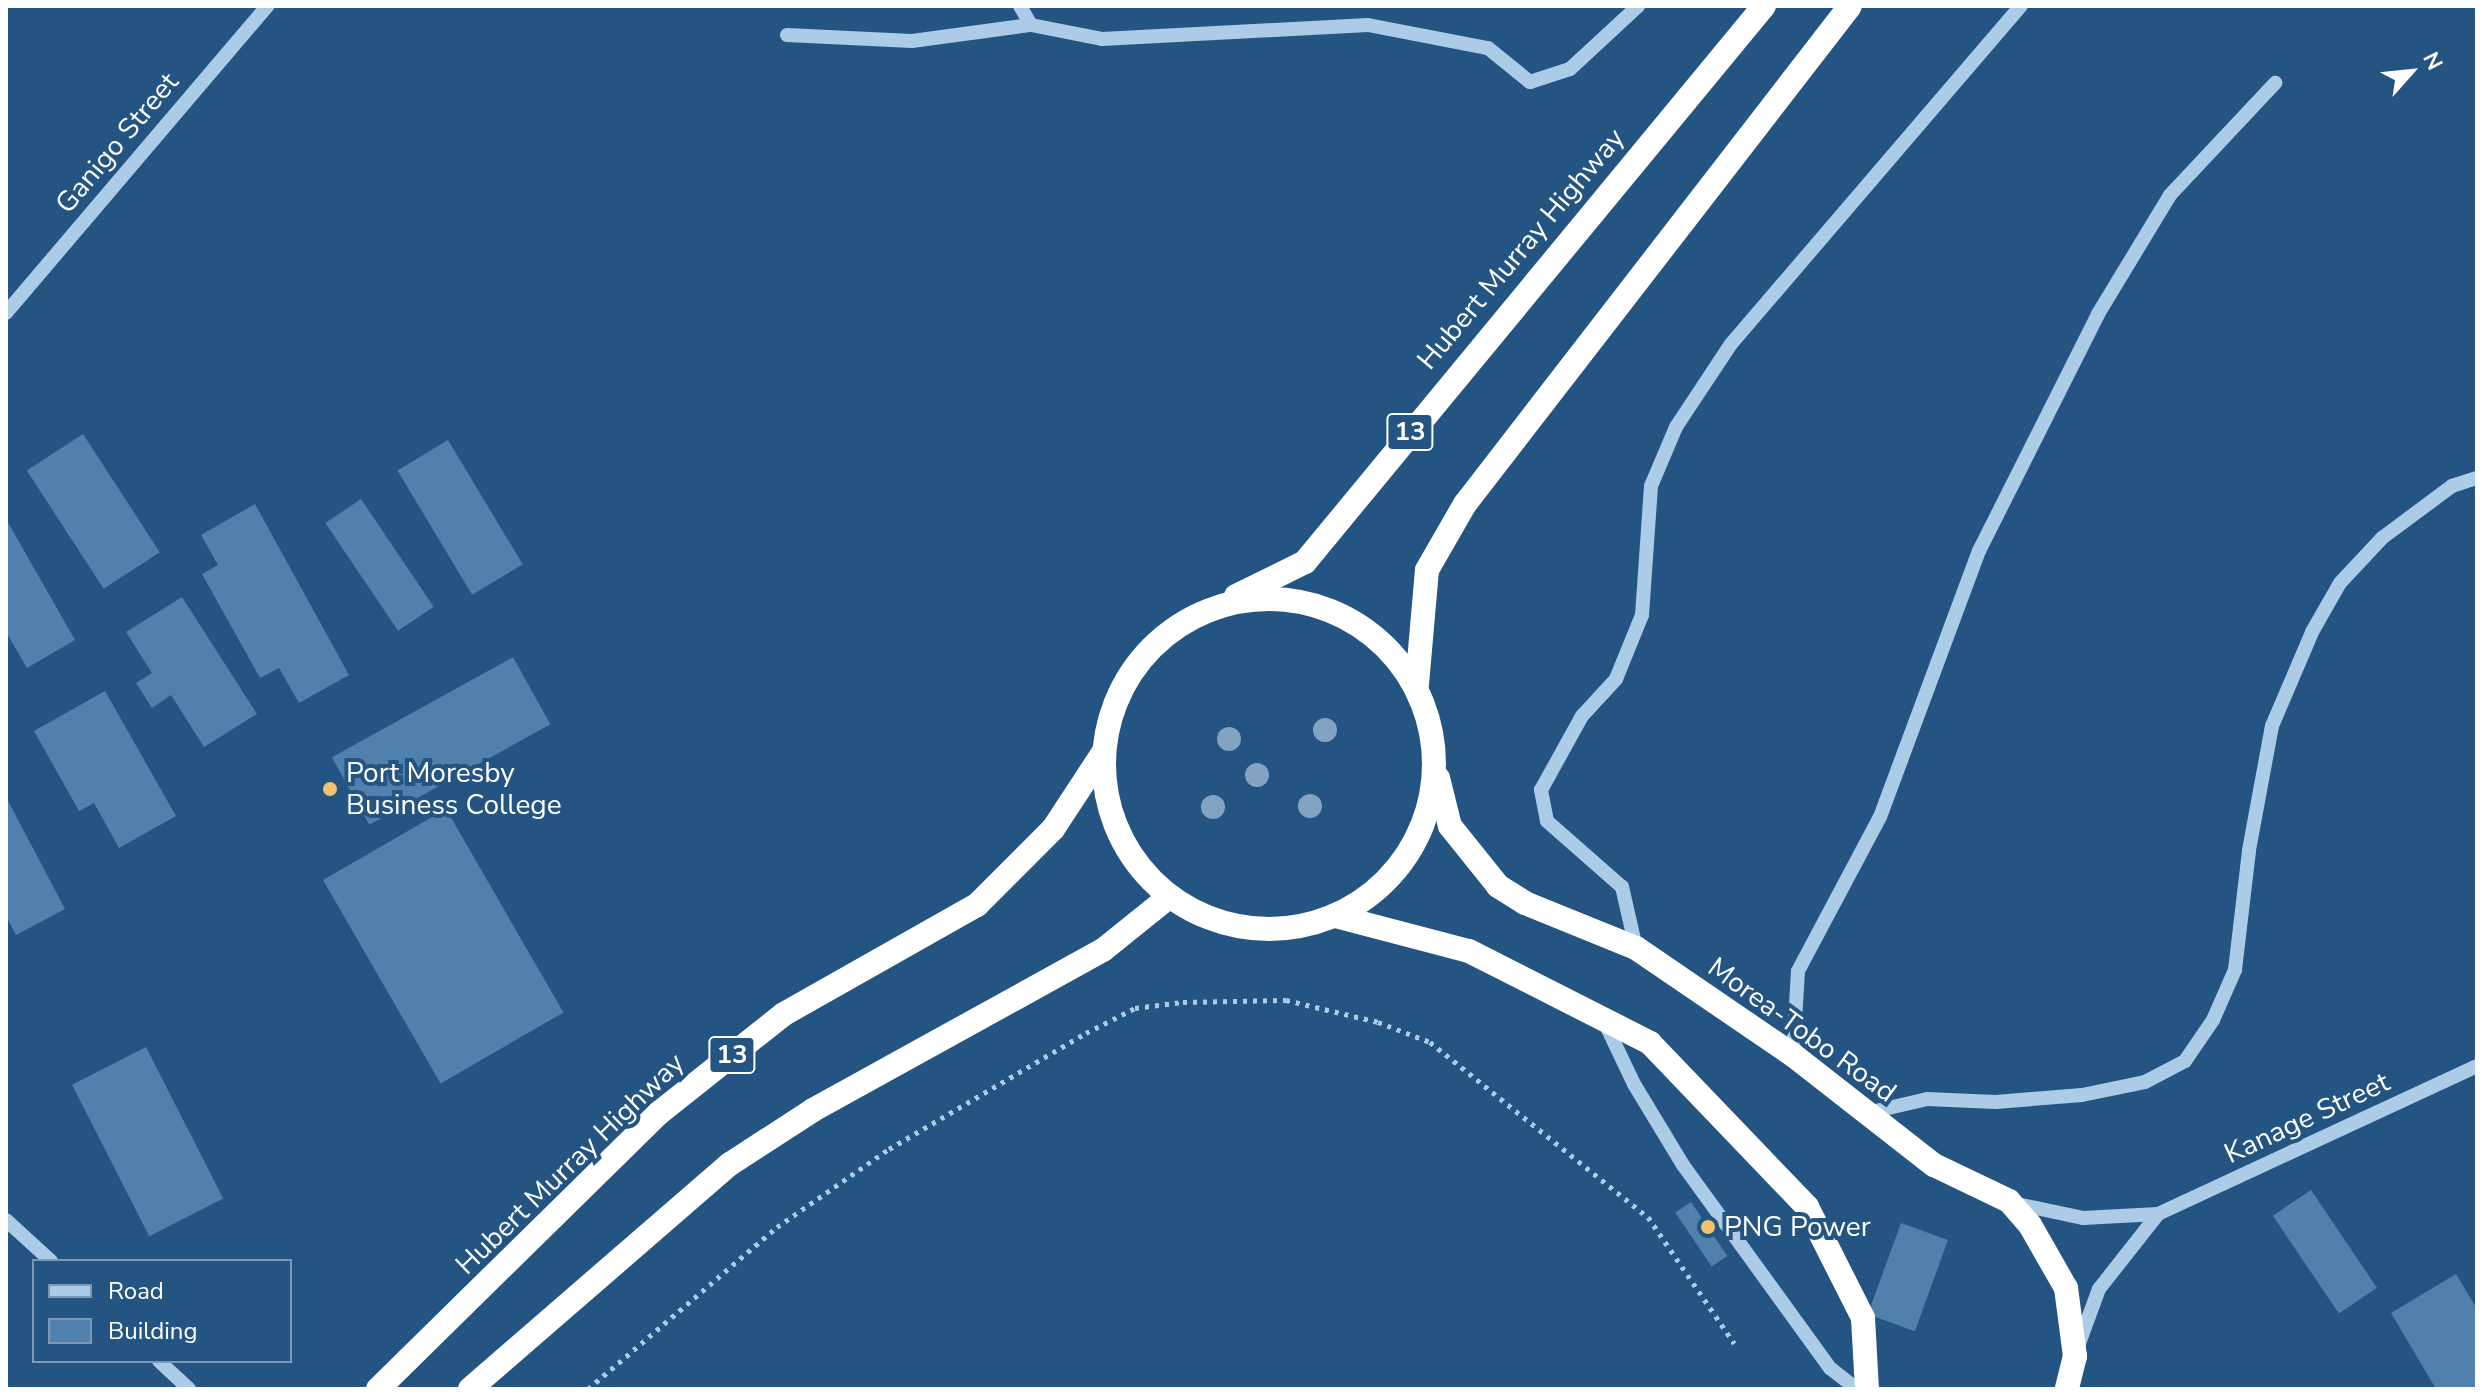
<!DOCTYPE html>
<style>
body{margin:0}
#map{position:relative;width:2483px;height:1395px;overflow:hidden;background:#245481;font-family:"Nunito Sans",sans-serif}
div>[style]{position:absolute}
.building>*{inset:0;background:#5080ac;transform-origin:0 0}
.path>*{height:5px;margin-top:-2.5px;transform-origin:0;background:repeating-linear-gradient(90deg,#abcbe7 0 4px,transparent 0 10px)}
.minor>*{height:14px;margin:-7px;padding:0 7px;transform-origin:7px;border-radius:7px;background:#abcbe7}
.highway>*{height:24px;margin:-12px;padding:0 12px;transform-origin:12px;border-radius:12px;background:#fff}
.highway>.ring{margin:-12px;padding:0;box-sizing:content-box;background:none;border:24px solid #fff;border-radius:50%}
.trees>*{width:24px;height:24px;margin:-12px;border-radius:50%;background:#82a3c1}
.dots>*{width:22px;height:22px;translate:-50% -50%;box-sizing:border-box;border:4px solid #245481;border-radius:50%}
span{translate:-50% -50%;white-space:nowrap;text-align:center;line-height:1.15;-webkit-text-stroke:8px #245481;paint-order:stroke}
.shield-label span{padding:2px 6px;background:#245481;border:2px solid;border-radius:6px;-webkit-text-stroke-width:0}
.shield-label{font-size:26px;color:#fff;font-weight:700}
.street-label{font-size:28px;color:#fff}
.poi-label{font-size:28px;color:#fff}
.left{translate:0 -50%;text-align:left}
.frame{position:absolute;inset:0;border:8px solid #fff;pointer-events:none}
.legend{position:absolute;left:32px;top:1259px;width:260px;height:104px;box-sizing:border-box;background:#245481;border:2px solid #7c98b3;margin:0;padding:10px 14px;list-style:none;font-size:24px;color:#fff}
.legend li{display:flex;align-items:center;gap:16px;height:40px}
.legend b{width:40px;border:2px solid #7c98b3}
.north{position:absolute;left:2371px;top:32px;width:80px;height:80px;-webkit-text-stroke:6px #245481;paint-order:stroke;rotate:63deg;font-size:22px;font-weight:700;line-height:32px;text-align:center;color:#fff}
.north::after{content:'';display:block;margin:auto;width:28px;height:36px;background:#fff;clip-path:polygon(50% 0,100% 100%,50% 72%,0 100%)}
</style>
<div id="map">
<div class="building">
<div style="left:83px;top:434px;width:141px;height:67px;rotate:57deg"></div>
<div style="left:448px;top:440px;width:145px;height:59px;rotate:59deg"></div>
<div style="left:361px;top:499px;width:130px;height:43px;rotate:56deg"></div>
<div style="clip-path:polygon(255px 504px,349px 675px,299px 703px,279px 668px,260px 678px,202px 574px,218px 565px,201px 535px)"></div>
<div style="clip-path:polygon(6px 519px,75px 640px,27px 668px,6px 632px)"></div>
<div style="clip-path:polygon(182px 597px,257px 714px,204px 747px,171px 695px,152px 708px,136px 683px,152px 673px,126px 632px)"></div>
<div style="left:513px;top:657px;width:77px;height:207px;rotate:61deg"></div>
<div style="clip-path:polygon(105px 691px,176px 816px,119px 848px,94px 803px,79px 811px,34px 731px)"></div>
<div style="clip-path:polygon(6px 797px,65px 909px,16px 935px,6px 916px)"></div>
<div style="left:446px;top:809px;width:235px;height:142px;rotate:60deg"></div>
<div style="left:146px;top:1047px;width:170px;height:83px;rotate:63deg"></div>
<div style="left:2311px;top:1190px;width:118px;height:46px;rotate:56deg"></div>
<div style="left:1691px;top:1202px;width:65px;height:19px;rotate:56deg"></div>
<div style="left:1901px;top:1223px;width:50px;height:97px;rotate:20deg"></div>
<div style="clip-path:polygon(2456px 1274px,2477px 1309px,2477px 1389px,2436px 1389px,2391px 1313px)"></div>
</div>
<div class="path">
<div style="left:588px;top:1389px;width:249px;rotate:-40.6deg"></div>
<div style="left:777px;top:1227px;width:136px;rotate:-34.9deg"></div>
<div style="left:889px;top:1149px;width:229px;rotate:-30.5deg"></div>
<div style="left:1086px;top:1033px;width:55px;rotate:-27deg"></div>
<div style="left:1135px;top:1008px;width:48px;rotate:-7.1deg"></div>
<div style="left:1183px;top:1002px;width:103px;rotate:-1.1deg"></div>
<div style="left:1286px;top:1000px;width:95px;rotate:13.4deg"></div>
<div style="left:1378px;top:1022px;width:56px;rotate:21deg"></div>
<div style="left:1430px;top:1042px;width:280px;rotate:38.8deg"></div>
<div style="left:1648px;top:1217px;width:153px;rotate:55.7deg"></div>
</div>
<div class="minor">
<div style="left:1020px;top:6px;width:22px;rotate:60deg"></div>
<div style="left:1031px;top:25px;width:72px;rotate:11.2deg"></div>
<div style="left:1102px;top:39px;width:266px;rotate:-3deg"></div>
<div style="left:1368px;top:25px;width:122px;rotate:10.9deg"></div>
<div style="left:1488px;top:48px;width:54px;rotate:39deg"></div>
<div style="left:1530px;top:82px;width:42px;rotate:-18deg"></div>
<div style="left:1570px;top:69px;width:93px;rotate:-42.8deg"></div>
<div style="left:787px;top:35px;width:125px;rotate:2.7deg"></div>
<div style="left:912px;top:41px;width:120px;rotate:-7.7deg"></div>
<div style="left:6px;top:313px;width:403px;rotate:-49.6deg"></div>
<div style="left:1636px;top:948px;width:63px;rotate:-102.9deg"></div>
<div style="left:1622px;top:887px;width:100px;rotate:-138.7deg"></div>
<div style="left:1547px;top:821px;width:32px;rotate:-101deg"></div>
<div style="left:1541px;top:790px;width:85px;rotate:-61deg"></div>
<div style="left:1582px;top:716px;width:50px;rotate:-47.4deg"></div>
<div style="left:1616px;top:679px;width:69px;rotate:-67.9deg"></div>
<div style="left:1642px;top:615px;width:129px;rotate:-86deg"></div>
<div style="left:1651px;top:486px;width:64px;rotate:-67deg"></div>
<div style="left:1676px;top:427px;width:100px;rotate:-56.5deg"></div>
<div style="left:1731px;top:344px;width:445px;rotate:-49.4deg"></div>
<div style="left:1603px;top:1019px;width:72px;rotate:64.5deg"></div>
<div style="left:1634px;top:1084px;width:95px;rotate:58.8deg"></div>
<div style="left:1683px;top:1165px;width:251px;rotate:54.1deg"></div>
<div style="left:1830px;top:1368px;width:34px;rotate:38deg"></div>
<div style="left:1793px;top:1055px;width:84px;rotate:-86.6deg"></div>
<div style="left:1798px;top:971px;width:174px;rotate:-62deg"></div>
<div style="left:1880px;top:817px;width:284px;rotate:-69.6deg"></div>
<div style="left:1979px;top:551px;width:265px;rotate:-63.3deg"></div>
<div style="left:2098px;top:314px;width:139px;rotate:-58.8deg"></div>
<div style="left:2170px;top:195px;width:154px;rotate:-46.8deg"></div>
<div style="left:1867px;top:1113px;width:62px;rotate:-13.1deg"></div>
<div style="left:1927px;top:1099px;width:69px;rotate:2.5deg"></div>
<div style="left:1996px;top:1102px;width:86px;rotate:-4.7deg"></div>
<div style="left:2082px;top:1095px;width:64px;rotate:-11.7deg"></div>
<div style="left:2145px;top:1082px;width:45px;rotate:-27.7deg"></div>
<div style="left:2185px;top:1061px;width:50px;rotate:-55.7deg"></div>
<div style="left:2213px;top:1020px;width:55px;rotate:-66.3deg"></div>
<div style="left:2235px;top:970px;width:121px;rotate:-83.3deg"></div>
<div style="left:2249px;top:850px;width:126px;rotate:-79.5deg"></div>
<div style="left:2272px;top:726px;width:102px;rotate:-66.9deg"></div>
<div style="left:2312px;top:632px;width:56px;rotate:-60.3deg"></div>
<div style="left:2340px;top:583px;width:62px;rotate:-47deg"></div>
<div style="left:2382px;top:538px;width:87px;rotate:-36.6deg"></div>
<div style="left:2452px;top:486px;width:26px;rotate:-18deg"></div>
<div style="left:2017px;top:1204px;width:67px;rotate:12deg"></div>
<div style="left:2083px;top:1218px;width:75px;rotate:-3.1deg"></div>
<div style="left:2158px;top:1214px;width:352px;rotate:-24.9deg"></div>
<div style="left:6px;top:1220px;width:61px;rotate:42.3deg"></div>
<div style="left:2078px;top:1346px;width:61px;rotate:-69.8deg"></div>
<div style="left:2099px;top:1289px;width:95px;rotate:-51.8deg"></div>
<div style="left:159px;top:1361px;width:41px;rotate:43deg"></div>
</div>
<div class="highway">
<div style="left:1236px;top:596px;width:77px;rotate:-26.2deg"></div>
<div style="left:1305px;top:562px;width:721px;rotate:-50.46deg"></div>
<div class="ring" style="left:1104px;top:599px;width:306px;height:306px"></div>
<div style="left:1417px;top:684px;width:114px;rotate:-85deg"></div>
<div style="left:1427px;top:570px;width:76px;rotate:-60.1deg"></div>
<div style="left:1465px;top:504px;width:629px;rotate:-52.29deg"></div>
<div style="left:1438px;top:778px;width:49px;rotate:76deg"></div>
<div style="left:1450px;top:826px;width:77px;rotate:51.3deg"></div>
<div style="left:1498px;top:886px;width:32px;rotate:32deg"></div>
<div style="left:1525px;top:903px;width:120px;rotate:22.1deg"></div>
<div style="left:1636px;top:948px;width:190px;rotate:34.3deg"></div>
<div style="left:1793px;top:1055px;width:179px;rotate:38deg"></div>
<div style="left:1934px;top:1165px;width:83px;rotate:25.6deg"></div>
<div style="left:2009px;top:1201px;width:32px;rotate:49deg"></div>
<div style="left:2030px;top:1225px;width:73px;rotate:60.3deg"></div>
<div style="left:2066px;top:1288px;width:69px;rotate:82.5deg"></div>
<div style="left:2075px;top:1356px;width:34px;rotate:104deg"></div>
<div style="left:1339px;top:917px;width:134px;rotate:14.7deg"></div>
<div style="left:1469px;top:951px;width:203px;rotate:26.9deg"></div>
<div style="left:1650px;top:1043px;width:227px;rotate:46.2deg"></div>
<div style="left:1807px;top:1207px;width:124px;rotate:63.2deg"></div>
<div style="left:1863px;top:1318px;width:71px;rotate:86.8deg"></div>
<div style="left:378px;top:1389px;width:394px;rotate:-44.5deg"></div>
<div style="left:659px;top:1113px;width:159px;rotate:-38.4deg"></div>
<div style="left:784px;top:1014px;width:222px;rotate:-29.5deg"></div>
<div style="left:977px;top:905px;width:107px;rotate:-45deg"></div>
<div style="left:1053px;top:829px;width:91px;rotate:-56.7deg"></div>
<div style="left:470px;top:1389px;width:344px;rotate:-40.9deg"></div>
<div style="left:730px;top:1164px;width:99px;rotate:-33deg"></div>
<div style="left:813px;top:1110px;width:331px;rotate:-28.9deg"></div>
<div style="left:1103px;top:950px;width:85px;rotate:-38.8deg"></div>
</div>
<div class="trees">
<div style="left:1325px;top:730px"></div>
<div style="left:1229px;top:739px"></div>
<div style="left:1257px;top:775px"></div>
<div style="left:1310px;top:806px"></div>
<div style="left:1213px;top:807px"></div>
</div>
<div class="dots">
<div style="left:330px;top:789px;background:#f2c26f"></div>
<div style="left:1708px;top:1227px;background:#f2c26f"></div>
</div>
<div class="shield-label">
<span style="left:1410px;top:432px">13</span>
<span style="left:732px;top:1055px">13</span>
</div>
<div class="street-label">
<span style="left:117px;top:143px;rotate:-50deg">Ganigo Street</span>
<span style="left:1521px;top:249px;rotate:-50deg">Hubert Murray Highway</span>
<span style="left:1802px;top:1030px;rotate:36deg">Morea-Tobo Road</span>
<span style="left:2307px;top:1118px;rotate:-25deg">Kanage Street</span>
<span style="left:570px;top:1164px;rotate:-44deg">Hubert Murray Highway</span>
</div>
<div class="poi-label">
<span class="left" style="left:346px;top:789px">Port Moresby<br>Business College</span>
<span class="left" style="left:1724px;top:1227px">PNG Power</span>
</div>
<div class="frame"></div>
<ul class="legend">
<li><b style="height:10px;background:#abcbe7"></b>Road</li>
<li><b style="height:22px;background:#5080ac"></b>Building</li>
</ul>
<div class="north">N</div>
</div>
